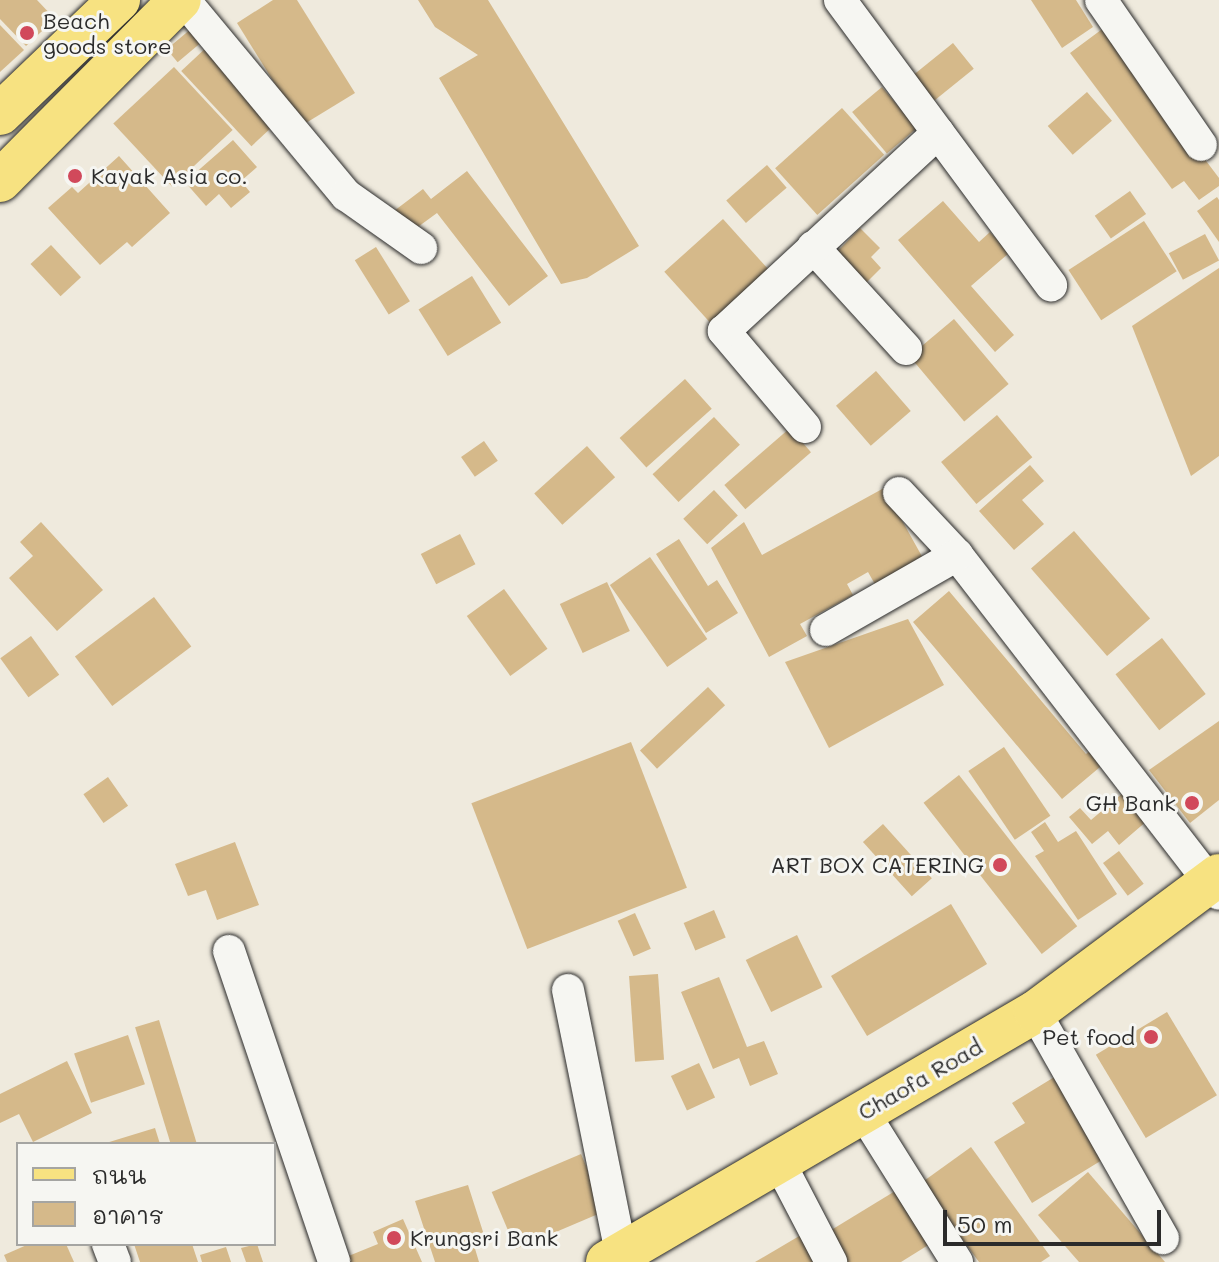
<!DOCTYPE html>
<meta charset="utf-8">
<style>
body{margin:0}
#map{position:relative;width:1219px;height:1262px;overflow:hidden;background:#efeadd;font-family:Mali,"Playpen Sans Thai",sans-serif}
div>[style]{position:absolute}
.building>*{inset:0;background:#d5b98a;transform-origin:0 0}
.roads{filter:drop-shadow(0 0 2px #2b2b2b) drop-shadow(0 0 2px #2b2b2b)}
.minor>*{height:32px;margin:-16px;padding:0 16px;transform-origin:16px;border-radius:16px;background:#f6f6f2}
.major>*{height:42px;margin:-21px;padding:0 21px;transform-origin:21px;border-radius:21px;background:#f7e281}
.dots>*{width:22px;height:22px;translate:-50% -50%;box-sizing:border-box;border:4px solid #f6f6f2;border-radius:50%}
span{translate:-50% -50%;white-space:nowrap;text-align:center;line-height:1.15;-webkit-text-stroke:6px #f6f6f2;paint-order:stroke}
.poi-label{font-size:22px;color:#2b2b2b}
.left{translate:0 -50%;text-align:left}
.right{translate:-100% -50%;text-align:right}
.street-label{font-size:22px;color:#2b2b2b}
.legend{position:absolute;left:16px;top:1142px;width:260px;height:104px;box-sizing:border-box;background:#f6f6f2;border:2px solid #a5a5a2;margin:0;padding:10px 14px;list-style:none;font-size:24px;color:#2b2b2b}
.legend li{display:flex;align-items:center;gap:16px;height:40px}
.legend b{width:40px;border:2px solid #a5a5a2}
.scale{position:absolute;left:943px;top:1210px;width:218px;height:36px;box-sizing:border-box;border:4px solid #2b2b2b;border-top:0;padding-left:10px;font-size:24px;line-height:28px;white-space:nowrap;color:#2b2b2b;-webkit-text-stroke:6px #f6f6f2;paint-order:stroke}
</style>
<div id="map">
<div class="building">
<div style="clip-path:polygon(0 0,37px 0,55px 19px,26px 46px,0 19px)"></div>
<div style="clip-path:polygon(273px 0,297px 0,355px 93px,301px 126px,237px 23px)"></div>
<div style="clip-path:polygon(418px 0,488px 0,639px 246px,587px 278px,561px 284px,439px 78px,478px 55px,435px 27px)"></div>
<div style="clip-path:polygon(1031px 0,1076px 0,1093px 27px,1062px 48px)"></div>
<div style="clip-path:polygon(0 25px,24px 50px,0 72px)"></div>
<div style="clip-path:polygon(1105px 27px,1219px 178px,1219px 186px,1199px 200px,1184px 181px,1172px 189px,1070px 53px)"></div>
<div style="left:192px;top:28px;width:17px;height:33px;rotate:50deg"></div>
<div style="left:953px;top:43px;width:33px;height:53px;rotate:51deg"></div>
<div style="left:209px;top:45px;width:103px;height:38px;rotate:47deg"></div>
<div style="left:174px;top:67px;width:86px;height:83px;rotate:47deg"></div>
<div style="left:882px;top:87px;width:54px;height:39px;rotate:50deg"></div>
<div style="left:1087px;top:92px;width:38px;height:52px;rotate:49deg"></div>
<div style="left:842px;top:108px;width:63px;height:90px;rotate:48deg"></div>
<div style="clip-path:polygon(233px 140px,257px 167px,241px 181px,250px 192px,231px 208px,219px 194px,206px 206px,185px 182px)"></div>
<div style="clip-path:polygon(119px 156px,170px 213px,132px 247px,127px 242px,100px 265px,48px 208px,72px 187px,78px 193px)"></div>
<div style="left:767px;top:165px;width:30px;height:54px;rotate:49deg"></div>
<div style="clip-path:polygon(467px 171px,548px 276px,509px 306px,437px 213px,411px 232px,394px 211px,423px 189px,431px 199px)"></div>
<div style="left:1130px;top:191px;width:28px;height:43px;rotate:55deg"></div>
<div style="clip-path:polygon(1217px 197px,1219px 200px,1219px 242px,1197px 211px)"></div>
<div style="clip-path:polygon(943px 201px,979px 242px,990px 232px,1009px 253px,971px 286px,1014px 335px,995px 352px,898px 240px)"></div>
<div style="left:723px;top:219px;width:76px;height:79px;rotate:48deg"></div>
<div style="left:1144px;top:221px;width:60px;height:90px;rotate:57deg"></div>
<div style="clip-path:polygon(860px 228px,880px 248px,871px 257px,881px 268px,864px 285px,834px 255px)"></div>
<div style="left:1205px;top:234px;width:30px;height:41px;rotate:62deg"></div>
<div style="left:51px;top:245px;width:44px;height:28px;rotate:47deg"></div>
<div style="left:376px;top:247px;width:64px;height:25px;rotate:58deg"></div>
<div style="clip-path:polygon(1219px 268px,1219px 456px,1191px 476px,1132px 326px)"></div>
<div style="left:472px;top:276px;width:55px;height:63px;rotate:58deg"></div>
<div style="left:954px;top:319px;width:85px;height:58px;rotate:50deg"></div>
<div style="left:876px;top:371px;width:53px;height:53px;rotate:49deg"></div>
<div style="left:685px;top:379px;width:40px;height:88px;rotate:48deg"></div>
<div style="left:997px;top:415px;width:55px;height:73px;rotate:50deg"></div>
<div style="left:714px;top:417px;width:38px;height:84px;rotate:47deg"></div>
<div style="left:790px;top:428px;width:32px;height:87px;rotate:49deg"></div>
<div style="left:484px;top:441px;width:24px;height:28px;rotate:55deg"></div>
<div style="left:587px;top:446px;width:42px;height:71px;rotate:48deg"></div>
<div style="clip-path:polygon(1030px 465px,1044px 481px,1022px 500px,1044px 524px,1014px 550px,979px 511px)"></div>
<div style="clip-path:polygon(884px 488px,924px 560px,876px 586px,868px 572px,847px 584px,853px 595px,800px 624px,807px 636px,769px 657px,711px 548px,744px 522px,762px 555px)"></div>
<div style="left:714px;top:490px;width:35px;height:42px;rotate:47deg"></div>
<div style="clip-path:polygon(41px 522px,103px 590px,57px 631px,9px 578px,33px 556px,20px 542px)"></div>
<div style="left:1074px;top:531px;width:116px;height:57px;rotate:49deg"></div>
<div style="left:460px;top:534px;width:34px;height:44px;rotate:63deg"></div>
<div style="clip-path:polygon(679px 539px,708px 586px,717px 580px,738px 613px,706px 633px,656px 554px)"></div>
<div style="left:650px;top:557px;width:100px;height:49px;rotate:55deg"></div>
<div style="left:607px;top:582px;width:54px;height:52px;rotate:65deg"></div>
<div style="left:504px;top:589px;width:74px;height:46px;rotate:54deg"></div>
<div style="clip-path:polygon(949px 591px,1086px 754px,1094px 747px,1106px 762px,1062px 799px,913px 622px)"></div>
<div style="left:154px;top:597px;width:62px;height:99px;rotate:53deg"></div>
<div style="clip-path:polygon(908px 619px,944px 685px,829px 748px,785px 662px)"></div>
<div style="left:31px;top:636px;width:48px;height:38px;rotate:54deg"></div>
<div style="left:1162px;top:638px;width:71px;height:59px;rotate:52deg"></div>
<div style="left:708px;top:687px;width:25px;height:93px;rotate:47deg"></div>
<div style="clip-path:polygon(1219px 721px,1219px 800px,1190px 823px,1149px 770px)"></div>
<div style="left:631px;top:742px;width:156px;height:171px;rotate:69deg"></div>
<div style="left:1004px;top:747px;width:83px;height:43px;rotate:56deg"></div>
<div style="left:959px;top:775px;width:192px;height:45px;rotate:52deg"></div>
<div style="left:108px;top:777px;width:35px;height:30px;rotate:55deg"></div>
<div style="clip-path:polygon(1124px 792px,1148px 820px,1119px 845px,1108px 831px,1092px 844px,1069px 817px,1080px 808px,1091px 820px)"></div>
<div style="clip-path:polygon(1045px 822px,1058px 842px,1076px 831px,1117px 894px,1078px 920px,1035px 856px,1044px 851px,1031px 832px)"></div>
<div style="left:883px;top:824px;width:73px;height:27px;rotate:48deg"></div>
<div style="clip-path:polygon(235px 842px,259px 905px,217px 920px,206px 890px,188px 896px,175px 864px)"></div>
<div style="left:1119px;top:851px;width:41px;height:20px;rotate:53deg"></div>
<div style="left:951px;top:904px;width:70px;height:140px;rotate:59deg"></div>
<div style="left:714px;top:910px;width:30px;height:33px;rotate:67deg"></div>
<div style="left:635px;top:913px;width:39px;height:19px;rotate:66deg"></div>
<div style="left:797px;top:935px;width:58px;height:57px;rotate:64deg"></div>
<div style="left:658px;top:974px;width:86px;height:29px;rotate:86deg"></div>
<div style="clip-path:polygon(719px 977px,747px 1047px,764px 1041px,778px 1074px,750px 1086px,739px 1058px,713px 1069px,681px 992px)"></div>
<div style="left:1167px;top:1012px;width:97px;height:83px;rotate:59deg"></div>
<div style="left:159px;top:1020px;width:129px;height:25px;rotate:73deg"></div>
<div style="left:128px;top:1035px;width:52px;height:57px;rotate:71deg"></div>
<div style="clip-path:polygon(67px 1061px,92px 1113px,33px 1142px,19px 1114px,0 1123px,0 1094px)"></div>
<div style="left:699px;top:1063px;width:38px;height:31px;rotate:65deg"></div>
<div style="clip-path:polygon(1056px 1076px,1107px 1157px,1032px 1203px,994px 1142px,1025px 1123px,1012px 1103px)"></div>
<div style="clip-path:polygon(155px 1128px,160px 1144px,106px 1144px,106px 1143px)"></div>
<div style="clip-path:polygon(971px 1147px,1050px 1256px,1041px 1262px,979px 1262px,921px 1183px)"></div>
<div style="left:581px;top:1154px;width:62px;height:97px;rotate:67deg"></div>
<div style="clip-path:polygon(1088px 1172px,1165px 1262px,1079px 1262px,1038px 1215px)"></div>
<div style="clip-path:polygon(468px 1185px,485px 1238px,473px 1242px,479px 1262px,435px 1262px,415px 1201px)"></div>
<div style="clip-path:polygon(905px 1185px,938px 1239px,901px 1262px,847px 1262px,828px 1232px)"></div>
<div style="clip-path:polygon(403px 1219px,422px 1262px,348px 1262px,346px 1257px,378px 1244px,373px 1232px)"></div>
<div style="clip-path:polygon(806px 1232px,824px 1262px,755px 1262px)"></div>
<div style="clip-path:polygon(29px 1244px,66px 1244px,74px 1262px,7px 1262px,4px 1255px)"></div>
<div style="clip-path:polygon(134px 1244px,192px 1244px,198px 1262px,140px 1262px)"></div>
<div style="clip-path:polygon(257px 1244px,263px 1262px,246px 1262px,241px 1248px)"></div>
<div style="clip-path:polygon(226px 1247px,231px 1262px,202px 1262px,200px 1255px)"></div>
</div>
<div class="roads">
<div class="minor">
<div style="left:184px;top:0;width:254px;rotate:50.3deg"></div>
<div style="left:346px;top:195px;width:92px;rotate:35.2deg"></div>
<div style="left:840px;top:0;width:355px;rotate:53.5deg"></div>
<div style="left:1101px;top:0;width:176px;rotate:55.4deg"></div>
<div style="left:813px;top:247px;width:138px;rotate:47.6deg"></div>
<div style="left:805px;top:427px;width:126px;rotate:-130.2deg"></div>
<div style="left:724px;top:331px;width:292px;rotate:-42.8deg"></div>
<div style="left:899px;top:493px;width:85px;rotate:46.9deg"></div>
<div style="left:957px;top:555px;width:428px;rotate:52.3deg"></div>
<div style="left:826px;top:630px;width:151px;rotate:-29.8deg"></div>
<div style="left:229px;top:951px;width:328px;rotate:71.3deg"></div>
<div style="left:568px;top:990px;width:269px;rotate:78.6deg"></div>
<div style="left:1035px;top:1012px;width:260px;rotate:60.5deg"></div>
<div style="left:863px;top:1112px;width:177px;rotate:57.9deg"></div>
<div style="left:779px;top:1162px;width:113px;rotate:62.5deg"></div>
<div style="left:108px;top:1244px;width:19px;rotate:69deg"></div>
</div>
<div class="major">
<div style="left:0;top:114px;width:165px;rotate:-43.8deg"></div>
<div style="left:0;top:181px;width:255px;rotate:-45.2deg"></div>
<div style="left:607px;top:1262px;width:496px;rotate:-30.3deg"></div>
<div style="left:1035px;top:1012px;width:229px;rotate:-36.7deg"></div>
</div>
</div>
<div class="dots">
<div style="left:27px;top:33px;background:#d1495b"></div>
<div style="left:75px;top:176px;background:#d1495b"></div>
<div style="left:1192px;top:803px;background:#d1495b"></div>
<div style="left:1000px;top:865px;background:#d1495b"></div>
<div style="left:1151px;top:1037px;background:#d1495b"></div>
<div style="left:394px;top:1238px;background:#d1495b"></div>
</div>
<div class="poi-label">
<span class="left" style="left:43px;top:33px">Beach<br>goods store</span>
<span class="left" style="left:91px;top:176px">Kayak Asia co.</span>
<span class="right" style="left:1176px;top:803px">GH Bank</span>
<span class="right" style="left:984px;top:865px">ART BOX CATERING</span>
<span class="right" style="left:1135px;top:1037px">Pet food</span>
<span class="left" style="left:410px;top:1238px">Krungsri Bank</span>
</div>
<div class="street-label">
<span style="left:920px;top:1079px;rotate:-30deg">Chaofa Road</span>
</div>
<ul class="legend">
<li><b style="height:10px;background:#f7e281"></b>ถนน</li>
<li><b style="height:22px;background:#d5b98a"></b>อาคาร</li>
</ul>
<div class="scale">50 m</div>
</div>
